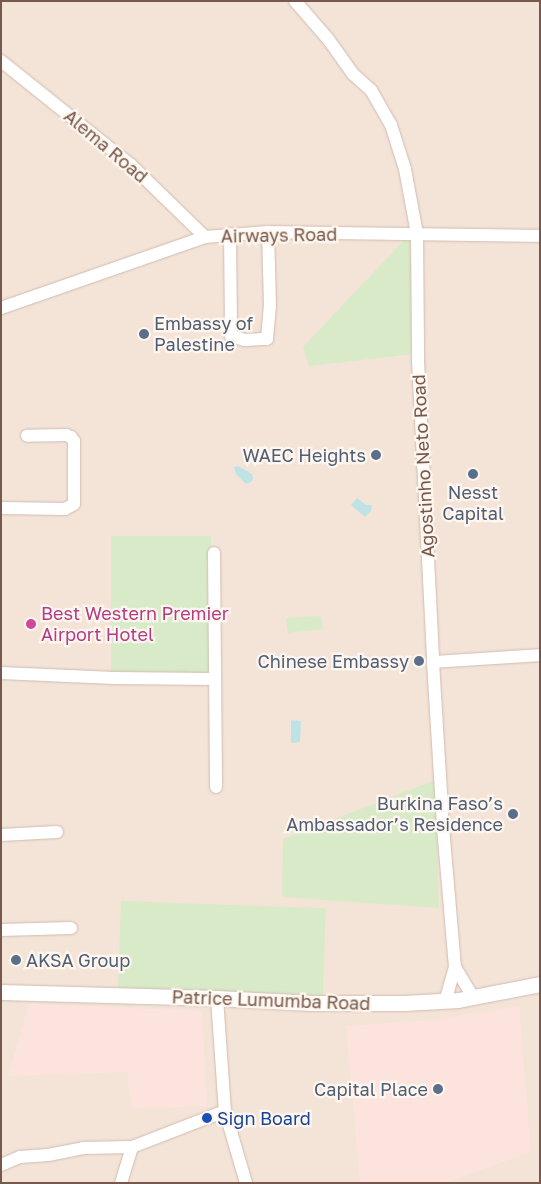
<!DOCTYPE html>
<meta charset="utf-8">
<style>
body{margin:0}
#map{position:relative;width:541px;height:1184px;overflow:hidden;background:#fcf3e8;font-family:"Golos Text",sans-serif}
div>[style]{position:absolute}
.residential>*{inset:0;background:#f4e4d7;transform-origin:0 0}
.commercial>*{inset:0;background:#fce3dd}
.green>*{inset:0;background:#d8eac7;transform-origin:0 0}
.water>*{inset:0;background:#bde3e6}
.roads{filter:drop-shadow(0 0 1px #d0bcb1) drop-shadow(0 0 1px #d0bcb1)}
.minor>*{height:12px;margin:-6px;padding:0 6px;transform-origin:6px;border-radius:6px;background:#fff}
.tertiary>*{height:15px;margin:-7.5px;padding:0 7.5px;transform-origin:7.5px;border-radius:7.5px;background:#fff}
.dots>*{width:14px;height:14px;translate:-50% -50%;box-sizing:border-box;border:2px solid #fff7ef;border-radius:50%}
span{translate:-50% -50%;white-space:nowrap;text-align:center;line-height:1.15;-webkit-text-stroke:4.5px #fff7ef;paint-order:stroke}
.street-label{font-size:18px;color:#76584c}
.service-label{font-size:18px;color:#4e5e75}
.left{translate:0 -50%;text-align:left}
.right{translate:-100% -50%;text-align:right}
.hotel-label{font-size:18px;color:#b23c85}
.transit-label{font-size:18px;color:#164399}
.frame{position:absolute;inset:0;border:2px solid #76584c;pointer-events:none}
</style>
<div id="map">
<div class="residential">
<div style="left:1px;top:1px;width:539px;height:1182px"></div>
</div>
<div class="commercial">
<div style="clip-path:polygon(29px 1004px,202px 1011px,207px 1106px,132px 1109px,127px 1072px,8px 1076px)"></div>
<div style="clip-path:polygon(519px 1006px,531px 1152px,445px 1183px,360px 1183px,346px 1026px,433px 1020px)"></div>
</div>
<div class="green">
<div style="clip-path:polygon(410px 234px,414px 354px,309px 366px,303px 347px)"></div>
<div style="left:211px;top:536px;width:142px;height:100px;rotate:90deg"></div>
<div style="clip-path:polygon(321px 616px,323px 629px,288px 633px,286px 618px)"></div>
<div style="clip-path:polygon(435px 780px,439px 908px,282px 897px,283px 839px)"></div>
<div style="left:121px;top:901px;width:205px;height:87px;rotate:2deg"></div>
</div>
<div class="water">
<div style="clip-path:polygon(238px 466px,252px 474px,253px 479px,251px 482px,246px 484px,236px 474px,234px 467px)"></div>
<div style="clip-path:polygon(357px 498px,366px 505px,372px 505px,371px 511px,365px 517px,351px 505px)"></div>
<div style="clip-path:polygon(291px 720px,301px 721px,300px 742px,291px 743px)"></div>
</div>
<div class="roads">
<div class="minor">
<div style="left:295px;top:1px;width:50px;rotate:49deg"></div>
<div style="left:328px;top:39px;width:43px;rotate:54.5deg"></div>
<div style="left:353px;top:74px;width:24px;rotate:42deg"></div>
<div style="left:371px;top:90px;width:40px;rotate:60.3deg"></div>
<div style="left:391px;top:125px;width:46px;rotate:72.3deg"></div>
<div style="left:405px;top:169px;width:66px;rotate:79.5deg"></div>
<div style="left:417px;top:234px;width:127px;rotate:89.5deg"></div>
<div style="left:418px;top:361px;width:301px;rotate:87.1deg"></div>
<div style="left:433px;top:662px;width:165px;rotate:86.5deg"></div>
<div style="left:443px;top:827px;width:141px;rotate:85.1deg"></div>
<div style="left:455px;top:967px;width:35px;rotate:106deg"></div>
<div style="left:1px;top:61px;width:166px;rotate:38.7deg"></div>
<div style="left:131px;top:165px;width:103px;rotate:44.2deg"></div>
<div style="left:230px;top:234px;width:102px;rotate:89.4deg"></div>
<div style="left:231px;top:336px;width:15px;rotate:16deg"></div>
<div style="left:245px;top:340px;width:22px;rotate:-3deg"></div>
<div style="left:267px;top:339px;width:33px;rotate:-85deg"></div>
<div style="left:270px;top:306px;width:74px;rotate:-91.5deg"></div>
<div style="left:1px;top:308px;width:216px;rotate:-19.2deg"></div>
<div style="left:205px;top:237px;width:63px;rotate:-4.5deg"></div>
<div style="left:268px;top:232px;width:272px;rotate:0.8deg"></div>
<div style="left:1px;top:508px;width:64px;rotate:0.9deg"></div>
<div style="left:65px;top:509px;width:10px;rotate:-29deg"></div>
<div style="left:74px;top:504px;width:63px;rotate:-90deg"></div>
<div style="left:74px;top:441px;width:5px;rotate:-127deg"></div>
<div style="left:71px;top:437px;width:5px;rotate:-158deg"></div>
<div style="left:66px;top:435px;width:39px;rotate:179deg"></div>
<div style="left:214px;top:553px;width:234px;rotate:89.5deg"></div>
<div style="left:433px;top:662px;width:107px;rotate:-3.7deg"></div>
<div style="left:1px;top:673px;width:113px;rotate:2.5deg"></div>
<div style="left:114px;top:678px;width:100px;rotate:0.6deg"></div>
<div style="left:1px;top:835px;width:56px;rotate:-3.1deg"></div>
<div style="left:1px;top:930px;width:70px;rotate:-1.6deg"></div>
<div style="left:455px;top:967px;width:35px;rotate:59deg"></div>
<div style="left:217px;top:998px;width:113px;rotate:86deg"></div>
<div style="left:225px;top:1111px;width:75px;rotate:73.7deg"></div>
<div style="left:1px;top:1165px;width:21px;rotate:-23deg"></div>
<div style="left:20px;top:1157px;width:28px;rotate:-4deg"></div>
<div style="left:48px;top:1155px;width:36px;rotate:-11deg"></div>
<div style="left:83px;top:1148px;width:49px;rotate:-1.2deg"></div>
<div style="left:132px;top:1147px;width:100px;rotate:-21.2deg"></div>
<div style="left:121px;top:1183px;width:38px;rotate:-73deg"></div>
</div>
<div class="tertiary">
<div style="left:1px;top:992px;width:216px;rotate:1.6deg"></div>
<div style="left:217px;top:998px;width:95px;rotate:3deg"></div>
<div style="left:312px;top:1003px;width:92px"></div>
<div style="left:404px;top:1003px;width:54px;rotate:-3.2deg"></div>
<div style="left:458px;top:1000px;width:84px;rotate:-11deg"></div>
</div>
</div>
<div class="dots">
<div style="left:144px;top:334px;background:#5c6f8a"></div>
<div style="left:376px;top:455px;background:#5c6f8a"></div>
<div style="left:473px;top:474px;background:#5c6f8a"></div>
<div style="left:31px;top:624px;background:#d1479c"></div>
<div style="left:419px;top:661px;background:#5c6f8a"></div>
<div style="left:513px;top:814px;background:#5c6f8a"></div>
<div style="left:16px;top:960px;background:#5c6f8a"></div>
<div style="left:438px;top:1089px;background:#5c6f8a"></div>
<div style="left:207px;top:1118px;background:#1a4fb4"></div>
</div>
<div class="street-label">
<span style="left:106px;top:146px;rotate:40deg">Alema Road</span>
<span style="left:279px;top:235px;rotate:-1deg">Airways Road</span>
<span style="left:423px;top:466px;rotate:-93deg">Agostinho Neto Road</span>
<span style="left:271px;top:1000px;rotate:2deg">Patrice Lumumba Road</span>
</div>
<div class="service-label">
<span class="left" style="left:154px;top:334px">Embassy of<br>Palestine</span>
<span class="right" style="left:366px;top:455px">WAEC Heights</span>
<span style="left:473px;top:503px">Nesst<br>Capital</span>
<span class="right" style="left:409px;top:661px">Chinese Embassy</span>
<span class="right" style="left:503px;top:814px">Burkina Faso’s<br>Ambassador’s Residence</span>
<span class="left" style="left:26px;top:960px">AKSA Group</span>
<span class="right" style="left:428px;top:1089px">Capital Place</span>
</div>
<div class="hotel-label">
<span class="left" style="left:41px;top:624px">Best Western Premier<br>Airport Hotel</span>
</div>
<div class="transit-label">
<span class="left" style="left:217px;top:1118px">Sign Board</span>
</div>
<div class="frame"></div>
</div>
